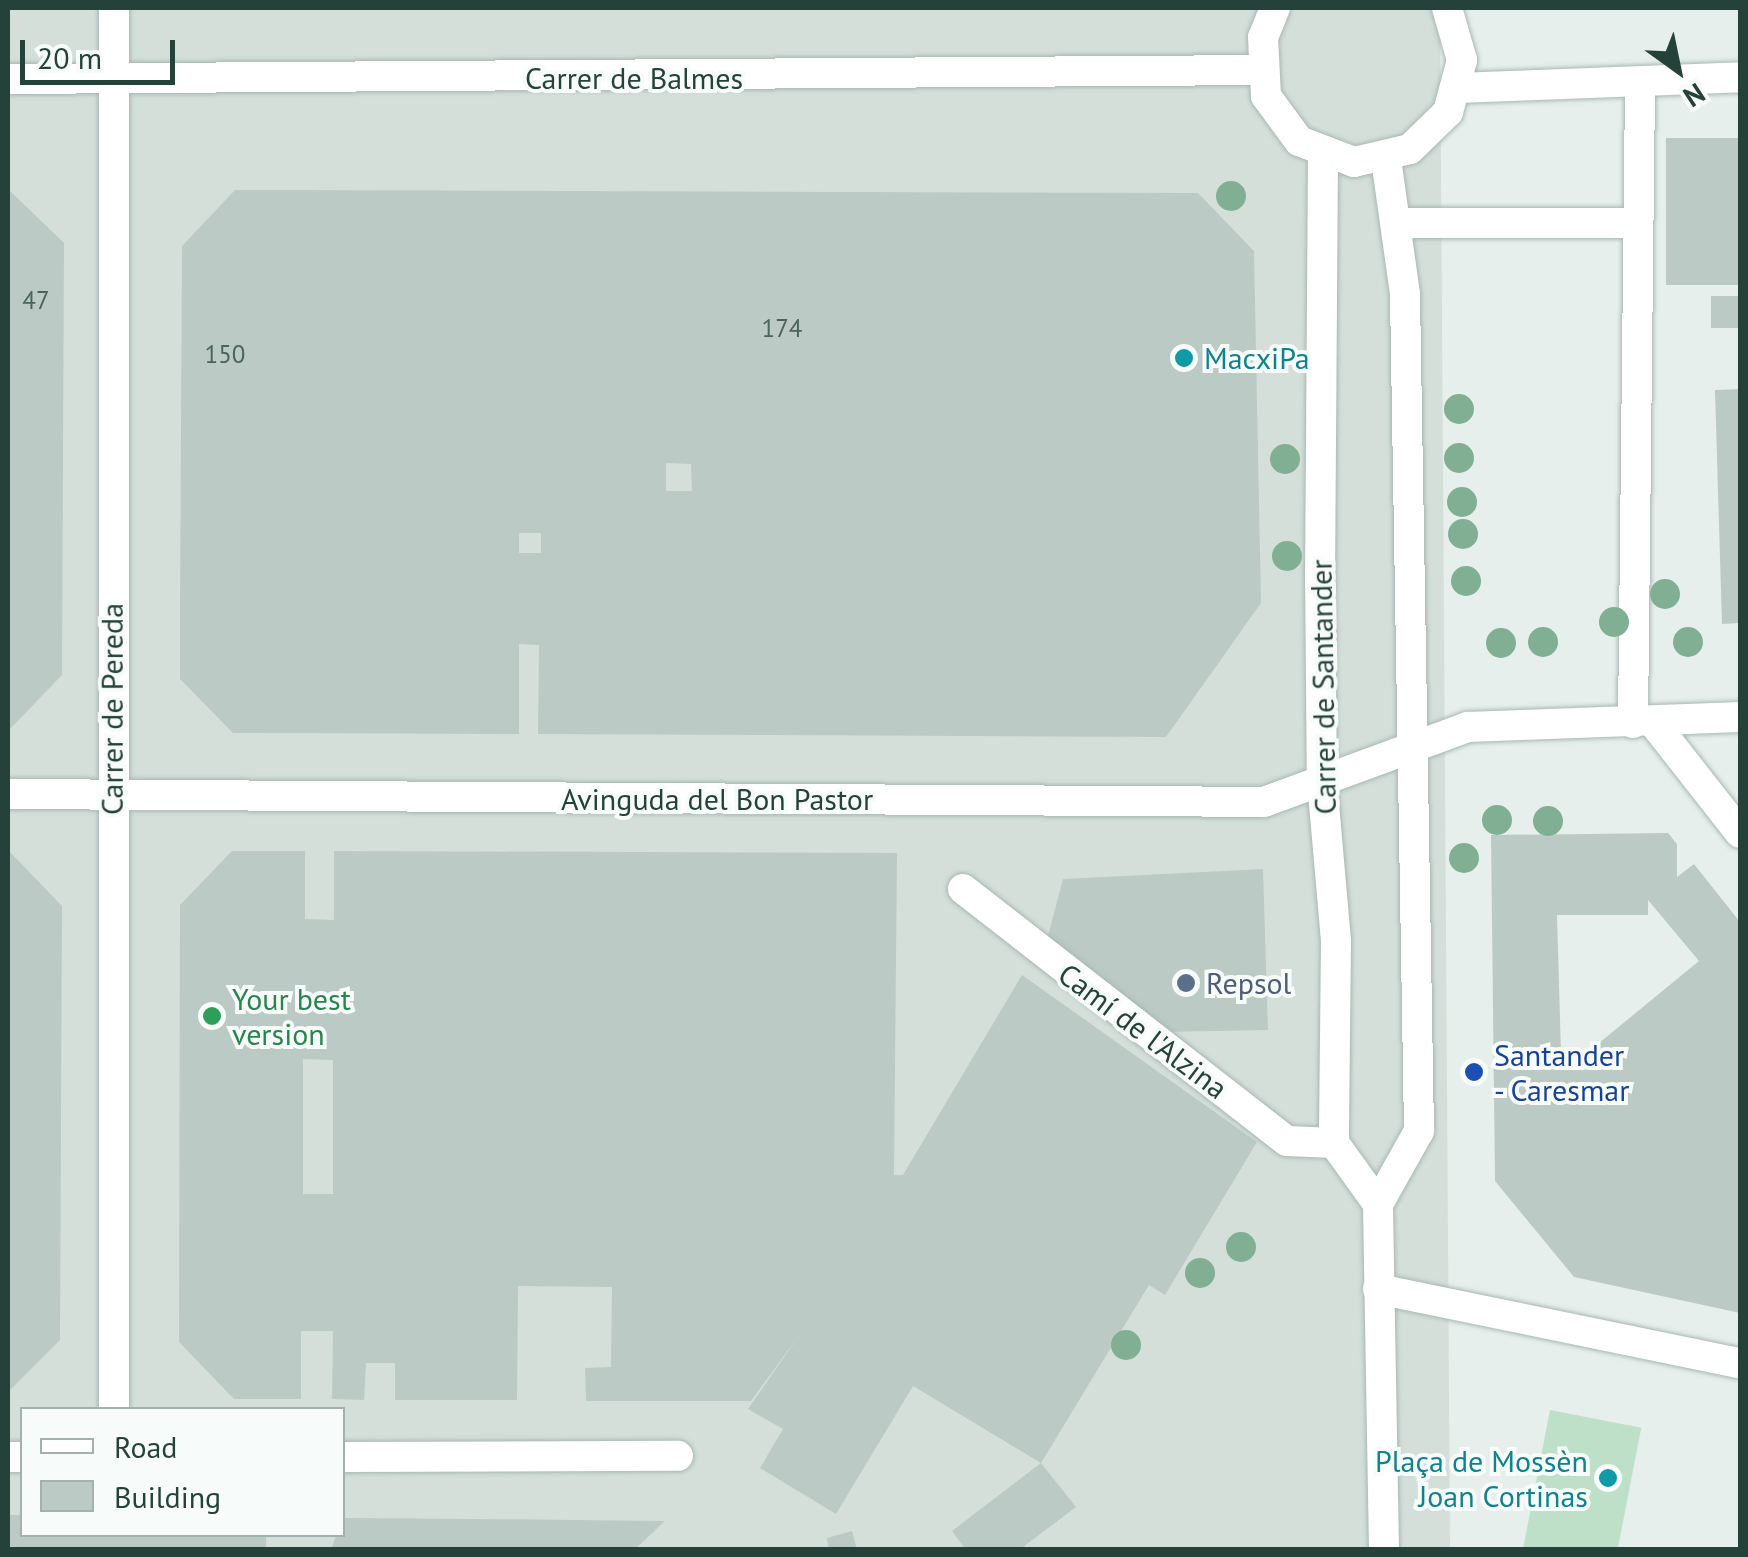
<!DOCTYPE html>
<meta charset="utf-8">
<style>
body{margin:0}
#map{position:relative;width:1748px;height:1557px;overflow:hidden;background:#e6efeb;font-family:"PT Sans",sans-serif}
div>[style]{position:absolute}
.built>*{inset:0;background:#d4dfda}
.green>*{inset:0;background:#bfe0c8;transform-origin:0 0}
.building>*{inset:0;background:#bbcac4;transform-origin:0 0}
.roads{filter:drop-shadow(0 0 2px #a8b8b2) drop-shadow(0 0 2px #a8b8b2)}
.service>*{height:30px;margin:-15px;padding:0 15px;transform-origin:15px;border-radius:15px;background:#fff}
.minor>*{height:30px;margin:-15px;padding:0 15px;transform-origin:15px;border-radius:15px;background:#fff}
.tertiary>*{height:30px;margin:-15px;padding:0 15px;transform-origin:15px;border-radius:15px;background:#fff}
.trees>*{width:30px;height:30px;margin:-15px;border-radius:50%;background:#80af93}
.dots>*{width:28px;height:28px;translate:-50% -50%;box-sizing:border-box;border:5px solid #f7fbf9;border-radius:50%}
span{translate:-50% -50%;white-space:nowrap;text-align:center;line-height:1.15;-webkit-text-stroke:8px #f7fbf9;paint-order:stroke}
.number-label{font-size:25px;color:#4a645c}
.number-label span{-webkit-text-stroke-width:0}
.street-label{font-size:30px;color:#24423a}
.culture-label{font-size:30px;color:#0d838f}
.left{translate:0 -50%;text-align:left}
.right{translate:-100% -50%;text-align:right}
.service-label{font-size:30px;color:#4e5e75}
.leisure-label{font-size:30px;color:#27864d}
.transit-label{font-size:30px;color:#164399}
.frame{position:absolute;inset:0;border:10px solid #24423a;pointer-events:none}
.legend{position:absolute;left:20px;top:1407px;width:325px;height:130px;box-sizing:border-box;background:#f7fbf9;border:2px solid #a3b1ad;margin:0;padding:12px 18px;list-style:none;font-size:30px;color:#24423a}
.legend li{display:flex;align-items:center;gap:20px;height:50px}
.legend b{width:50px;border:2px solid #a3b1ad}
.north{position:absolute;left:1628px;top:20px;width:100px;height:100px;-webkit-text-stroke:8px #f7fbf9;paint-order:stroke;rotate:147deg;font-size:28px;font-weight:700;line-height:40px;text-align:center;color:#24423a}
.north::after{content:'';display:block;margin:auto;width:35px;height:45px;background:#24423a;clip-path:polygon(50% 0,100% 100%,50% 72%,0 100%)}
.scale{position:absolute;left:20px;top:40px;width:155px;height:45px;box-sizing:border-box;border:5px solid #24423a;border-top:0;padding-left:12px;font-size:30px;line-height:35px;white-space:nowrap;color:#24423a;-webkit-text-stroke:8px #f7fbf9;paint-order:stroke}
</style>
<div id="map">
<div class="built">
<div style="clip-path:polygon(evenodd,8px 8px,1440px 8px,1450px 1549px,8px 1550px,8px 8px,22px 1410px,342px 1410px,342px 1534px,22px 1534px,22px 1410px)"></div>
</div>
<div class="green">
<div style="left:1550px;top:1410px;width:93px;height:142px;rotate:11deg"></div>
</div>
<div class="building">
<div style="left:1740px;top:138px;width:147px;height:74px;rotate:90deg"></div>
<div style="clip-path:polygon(8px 189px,64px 243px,62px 675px,8px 731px)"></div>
<div style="clip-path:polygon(evenodd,235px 190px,1198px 193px,1254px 251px,1261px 603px,1166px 737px,538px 734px,539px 645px,519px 644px,519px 734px,233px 733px,180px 679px,180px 606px,182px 246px,235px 190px,666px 463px,691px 464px,692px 491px,666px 491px,666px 463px,235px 190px,519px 533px,541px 533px,541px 553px,519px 553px,519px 533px)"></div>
<div style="left:1740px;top:296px;width:32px;height:29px;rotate:90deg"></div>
<div style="clip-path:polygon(1740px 389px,1740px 623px,1722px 624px,1715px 390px)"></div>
<div style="clip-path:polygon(evenodd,1668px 833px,1677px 844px,1677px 877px,1694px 864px,1740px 922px,1740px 1313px,1574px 1277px,1495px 1181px,1491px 835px,1668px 833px,1648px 900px,1699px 961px,1571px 1066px,1561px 1053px,1557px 915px,1648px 915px,1648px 900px)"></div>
<div style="clip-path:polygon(8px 850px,62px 906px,60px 1340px,8px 1392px)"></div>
<div style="clip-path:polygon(evenodd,232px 851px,305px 851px,305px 919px,334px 920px,334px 851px,897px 853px,894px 1175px,903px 1175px,1022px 975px,1257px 1142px,1165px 1295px,1149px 1285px,1041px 1463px,913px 1386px,836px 1514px,760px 1468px,783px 1429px,748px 1409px,800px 1334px,751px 1401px,586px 1401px,585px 1368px,611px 1367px,612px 1287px,518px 1286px,517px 1400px,395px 1400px,395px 1363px,366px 1363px,364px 1400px,332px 1399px,333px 1331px,301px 1331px,301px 1399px,234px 1399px,179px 1342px,180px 905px,232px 851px,303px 1059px,333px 1060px,333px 1194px,303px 1194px,303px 1059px)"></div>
<div style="clip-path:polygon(1263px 869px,1268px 1030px,1166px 1032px,1048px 936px,1063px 879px)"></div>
<div style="clip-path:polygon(1041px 1463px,1076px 1507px,1019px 1550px,966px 1550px,952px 1531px)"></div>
<div style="clip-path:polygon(8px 1515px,22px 1515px,22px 1534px,266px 1534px,266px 1550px,8px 1550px)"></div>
<div style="clip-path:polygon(342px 1518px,474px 1519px,665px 1521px,634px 1550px,331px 1550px)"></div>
<div style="clip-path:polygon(852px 1531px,857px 1550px,829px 1550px,827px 1538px)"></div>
</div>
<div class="roads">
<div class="service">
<div style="left:1399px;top:223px;width:234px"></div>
<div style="left:1633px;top:723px;width:641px;rotate:-89.37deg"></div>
</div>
<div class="minor">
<div style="left:114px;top:8px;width:1402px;rotate:90deg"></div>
<div style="left:1653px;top:722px;width:141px;rotate:51.9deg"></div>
<div style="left:8px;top:794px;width:1256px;rotate:0.36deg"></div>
<div style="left:1264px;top:802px;width:217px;rotate:-20.2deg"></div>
<div style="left:1468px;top:727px;width:272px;rotate:-2.1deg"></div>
<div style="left:963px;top:889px;width:410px;rotate:37.9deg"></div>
<div style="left:1287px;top:1141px;width:47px;rotate:2.4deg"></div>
<div style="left:1378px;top:1289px;width:369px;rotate:11.6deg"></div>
<div style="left:8px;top:1457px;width:14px"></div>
<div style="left:342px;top:1457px;width:336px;rotate:-0.2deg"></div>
</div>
<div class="tertiary">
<div style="left:1275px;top:8px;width:31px;rotate:112deg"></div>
<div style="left:1263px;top:37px;width:59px;rotate:87.1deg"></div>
<div style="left:1266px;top:96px;width:56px;rotate:53.7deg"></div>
<div style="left:1299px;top:141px;width:59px;rotate:20.9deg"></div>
<div style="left:1354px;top:162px;width:57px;rotate:-13.1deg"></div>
<div style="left:1410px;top:149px;width:53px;rotate:-44.2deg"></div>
<div style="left:1448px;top:112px;width:54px;rotate:-74.9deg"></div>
<div style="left:1462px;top:60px;width:54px;rotate:-106.1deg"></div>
<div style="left:8px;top:79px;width:1252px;rotate:-0.41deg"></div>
<div style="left:1459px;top:88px;width:281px;rotate:-2.2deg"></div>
<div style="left:1323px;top:155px;width:417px;rotate:90.4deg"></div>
<div style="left:1320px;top:572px;width:209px;rotate:89.5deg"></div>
<div style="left:1322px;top:781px;width:161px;rotate:85deg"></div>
<div style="left:1336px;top:941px;width:202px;rotate:90.6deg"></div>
<div style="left:1334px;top:1143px;width:75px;rotate:54.2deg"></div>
<div style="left:1384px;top:1550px;width:346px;rotate:-91deg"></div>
<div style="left:1378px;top:1204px;width:84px;rotate:-60.7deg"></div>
<div style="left:1419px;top:1131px;width:837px;rotate:-90.96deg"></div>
<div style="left:1405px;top:294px;width:136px;rotate:-98deg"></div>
</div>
</div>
<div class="trees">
<div style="left:1231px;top:196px"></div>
<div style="left:1459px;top:409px"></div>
<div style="left:1459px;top:458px"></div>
<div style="left:1285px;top:459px"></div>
<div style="left:1462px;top:502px"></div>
<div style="left:1463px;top:534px"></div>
<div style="left:1287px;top:556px"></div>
<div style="left:1466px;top:581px"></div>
<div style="left:1665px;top:594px"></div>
<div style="left:1614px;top:622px"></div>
<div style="left:1543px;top:642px"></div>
<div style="left:1688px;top:642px"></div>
<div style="left:1501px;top:643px"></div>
<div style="left:1497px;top:820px"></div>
<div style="left:1548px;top:821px"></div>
<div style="left:1464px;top:858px"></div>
<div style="left:1241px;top:1247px"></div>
<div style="left:1200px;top:1273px"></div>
<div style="left:1126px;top:1345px"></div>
</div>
<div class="dots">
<div style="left:1184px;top:358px;background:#0f9aa8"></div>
<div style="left:1186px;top:983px;background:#5c6f8a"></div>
<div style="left:212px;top:1016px;background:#2e9e5b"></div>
<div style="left:1474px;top:1072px;background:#1a4fb4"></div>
<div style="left:1608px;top:1478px;background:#0f9aa8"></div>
</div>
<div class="number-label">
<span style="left:36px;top:300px">47</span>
<span style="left:782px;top:328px">174</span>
<span style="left:225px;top:354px">150</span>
</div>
<div class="street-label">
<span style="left:634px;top:78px">Carrer de Balmes</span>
<span style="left:1323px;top:687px;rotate:-91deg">Carrer de Santander</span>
<span style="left:112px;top:709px;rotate:-90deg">Carrer de Pereda</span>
<span style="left:717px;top:799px">Avinguda del Bon Pastor</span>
<span style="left:1143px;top:1031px;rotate:37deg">Camí de l'Alzina</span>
</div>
<div class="culture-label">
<span class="left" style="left:1204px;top:358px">MacxiPa</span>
<span class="right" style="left:1588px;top:1478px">Plaça de Mossèn<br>Joan Cortinas</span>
</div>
<div class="service-label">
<span class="left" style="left:1206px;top:983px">Repsol</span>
</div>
<div class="leisure-label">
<span class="left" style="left:232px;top:1016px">Your best<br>version</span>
</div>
<div class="transit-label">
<span class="left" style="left:1494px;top:1072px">Santander<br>- Caresmar</span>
</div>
<div class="frame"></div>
<ul class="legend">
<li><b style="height:12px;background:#fff"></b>Road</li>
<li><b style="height:28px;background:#bbcac4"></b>Building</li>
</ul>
<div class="north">N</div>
<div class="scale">20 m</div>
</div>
